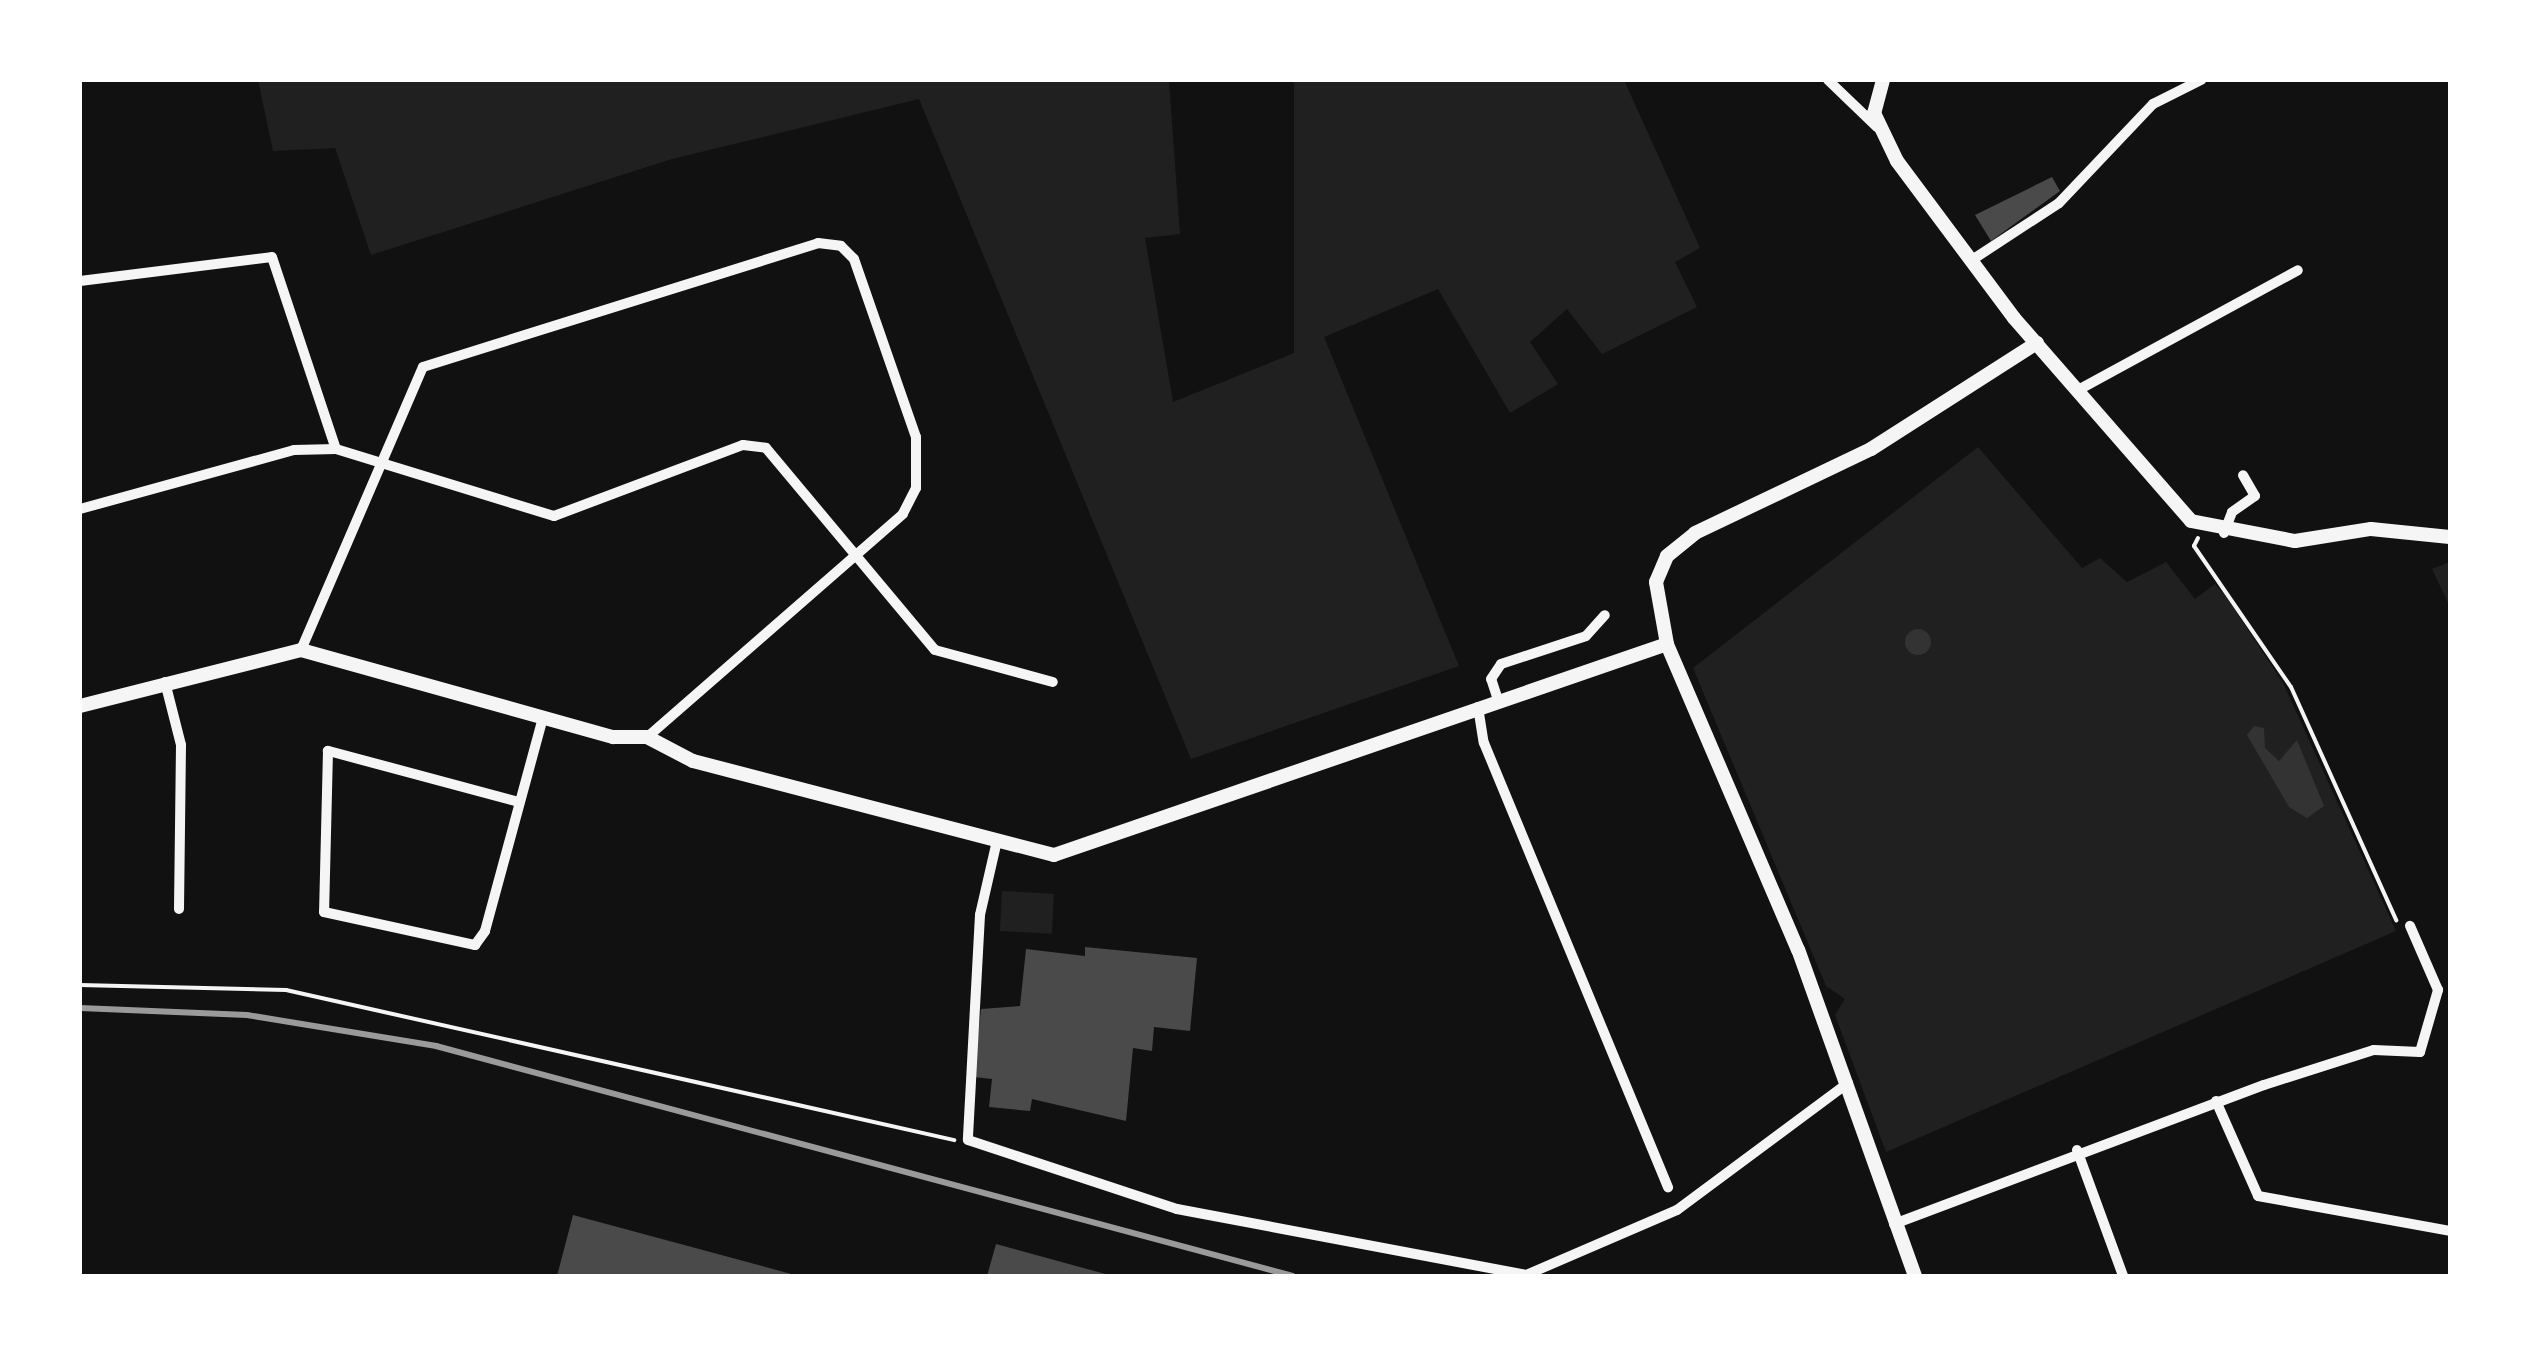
<!DOCTYPE html>
<style>
body{margin:0}
#map{position:relative;width:2530px;height:1356px;overflow:hidden;background:#111;font-family:"Sofia Sans Condensed",sans-serif}
div>[style]{position:absolute}
.green>*{inset:0;background:#202020;transform-origin:0 0}
.water>*{inset:0;background:#333}
.round{border-radius:50%}
.building>*{inset:0;background:#4a4a4a}
.path>*{height:4px;margin:-2px;padding:0 2px;transform-origin:2px;border-radius:2px;background:#f5f5f5}
.minor>*{height:10px;margin:-5px;padding:0 5px;transform-origin:5px;border-radius:5px;background:#f5f5f5}
.tertiary>*{height:14px;margin:-7px;padding:0 7px;transform-origin:7px;border-radius:7px;background:#f5f5f5}
.rail>*{height:6px;margin:-3px;padding:0 3px;transform-origin:3px;border-radius:3px;background:#9a9a9a}
span{translate:-50% -50%;white-space:nowrap;text-align:center;line-height:1.15;-webkit-text-stroke:9px #fff;paint-order:stroke}
.frame{position:absolute;inset:0;border:82px solid #fff;pointer-events:none}
</style>
<div id="map">
<div class="green">
<div style="clip-path:polygon(258px 80px,1169px 80px,1180px 234px,1145px 238px,1173px 402px,1294px 353px,1294px 80px,1624px 80px,1700px 248px,1675px 262px,1697px 307px,1602px 354px,1567px 309px,1530px 342px,1558px 384px,1510px 413px,1438px 289px,1324px 337px,1459px 666px,1191px 759px,919px 99px,672px 159px,371px 255px,335px 148px,273px 151px)"></div>
<div style="clip-path:polygon(1978px 447px,2082px 568px,2100px 558px,2127px 582px,2166px 562px,2195px 599px,2215px 584px,2226px 596px,2283px 683px,2396px 931px,1886px 1152px,1835px 1015px,1845px 999px,1826px 986px,1693px 668px)"></div>
<div style="clip-path:polygon(2450px 562px,2450px 607px,2432px 569px)"></div>
<div style="left:1002px;top:891px;width:52px;height:40px;rotate:3deg"></div>
</div>
<div class="water">
<div class="round" style="left:1905px;top:629px;width:26px;height:26px"></div>
<div style="clip-path:polygon(2254px 726px,2264px 728px,2265px 748px,2279px 761px,2297px 740px,2324px 806px,2307px 818px,2289px 807px,2247px 735px)"></div>
</div>
<div class="building">
<div style="clip-path:polygon(2052px 177px,2060px 191px,1991px 241px,1975px 215px)"></div>
<div style="clip-path:polygon(1085px 947px,1197px 958px,1190px 1031px,1154px 1027px,1152px 1051px,1133px 1048px,1126px 1121px,1032px 1099px,1030px 1111px,989px 1107px,992px 1079px,974px 1077px,981px 1009px,1020px 1006px,1026px 949px,1085px 956px)"></div>
<div style="clip-path:polygon(573px 1215px,795px 1275px,795px 1276px,557px 1276px)"></div>
<div style="clip-path:polygon(996px 1244px,1109px 1275px,1109px 1276px,987px 1276px)"></div>
</div>
<div class="path">
<div style="left:2198px;top:538px;width:9px;rotate:117deg"></div>
<div style="left:2194px;top:546px;width:171px;rotate:55.5deg"></div>
<div style="left:2291px;top:687px;width:256px;rotate:65.7deg"></div>
<div style="left:80px;top:985px;width:206px;rotate:1.4deg"></div>
<div style="left:286px;top:990px;width:685px;rotate:12.66deg"></div>
</div>
<div class="minor">
<div style="left:1828px;top:80px;width:68px;rotate:43.8deg"></div>
<div style="left:1975px;top:258px;width:100px;rotate:-33.2deg"></div>
<div style="left:2059px;top:203px;width:137px;rotate:-46.5deg"></div>
<div style="left:2153px;top:104px;width:54px;rotate:-26.6deg"></div>
<div style="left:80px;top:281px;width:193px;rotate:-7.1deg"></div>
<div style="left:272px;top:257px;width:202px;rotate:71.6deg"></div>
<div style="left:336px;top:449px;width:228px;rotate:17.1deg"></div>
<div style="left:554px;top:516px;width:202px;rotate:-20.6deg"></div>
<div style="left:743px;top:445px;width:23px;rotate:7deg"></div>
<div style="left:766px;top:448px;width:263px;rotate:50.1deg"></div>
<div style="left:935px;top:650px;width:122px;rotate:15.2deg"></div>
<div style="left:2080px;top:389px;width:248px;rotate:-28.6deg"></div>
<div style="left:80px;top:509px;width:222px;rotate:-15.4deg"></div>
<div style="left:294px;top:450px;width:42px;rotate:-1.4deg"></div>
<div style="left:2224px;top:533px;width:22px;rotate:-69deg"></div>
<div style="left:2232px;top:512px;width:28px;rotate:-35deg"></div>
<div style="left:2255px;top:496px;width:24px;rotate:-120deg"></div>
<div style="left:301px;top:650px;width:308px;rotate:-66.7deg"></div>
<div style="left:423px;top:367px;width:414px;rotate:-17.4deg"></div>
<div style="left:818px;top:243px;width:23px;rotate:7deg"></div>
<div style="left:841px;top:246px;width:18px;rotate:45deg"></div>
<div style="left:854px;top:259px;width:188px;rotate:70.8deg"></div>
<div style="left:916px;top:437px;width:51px;rotate:90deg"></div>
<div style="left:916px;top:488px;width:29px;rotate:117deg"></div>
<div style="left:903px;top:514px;width:340px;rotate:138.9deg"></div>
<div style="left:165px;top:682px;width:65px;rotate:75.7deg"></div>
<div style="left:181px;top:745px;width:164px;rotate:90.7deg"></div>
<div style="left:1499px;top:703px;width:25px;rotate:-108deg"></div>
<div style="left:1491px;top:679px;width:18px;rotate:-56deg"></div>
<div style="left:1501px;top:664px;width:89px;rotate:-18.2deg"></div>
<div style="left:1586px;top:636px;width:28px;rotate:-48deg"></div>
<div style="left:1478px;top:707px;width:36px;rotate:81deg"></div>
<div style="left:1484px;top:743px;width:481px;rotate:67.5deg"></div>
<div style="left:519px;top:802px;width:198px;rotate:-165deg"></div>
<div style="left:328px;top:751px;width:161px;rotate:91.4deg"></div>
<div style="left:324px;top:912px;width:155px;rotate:12.3deg"></div>
<div style="left:475px;top:945px;width:17px;rotate:-54deg"></div>
<div style="left:485px;top:931px;width:222px;rotate:-74.8deg"></div>
<div style="left:996px;top:845px;width:72px;rotate:102.9deg"></div>
<div style="left:980px;top:915px;width:225px;rotate:93.1deg"></div>
<div style="left:968px;top:1140px;width:220px;rotate:18.3deg"></div>
<div style="left:1177px;top:1209px;width:355px;rotate:10.7deg"></div>
<div style="left:1526px;top:1275px;width:164px;rotate:-23.3deg"></div>
<div style="left:1677px;top:1210px;width:213px;rotate:-36.6deg"></div>
<div style="left:2216px;top:1101px;width:104px;rotate:66.1deg"></div>
<div style="left:2258px;top:1196px;width:195px;rotate:10.3deg"></div>
<div style="left:2077px;top:1150px;width:134px;rotate:69.9deg"></div>
<div style="left:1894px;top:1224px;width:395px;rotate:-20.6deg"></div>
<div style="left:2264px;top:1085px;width:115px;rotate:-17.7deg"></div>
<div style="left:2374px;top:1050px;width:46px;rotate:2.5deg"></div>
<div style="left:2420px;top:1052px;width:65px;rotate:-73.8deg"></div>
<div style="left:2438px;top:990px;width:70px;rotate:-113.6deg"></div>
</div>
<div class="tertiary">
<div style="left:1883px;top:80px;width:34px;rotate:105deg"></div>
<div style="left:1874px;top:113px;width:53px;rotate:64.4deg"></div>
<div style="left:1897px;top:161px;width:196px;rotate:53.3deg"></div>
<div style="left:2014px;top:318px;width:269px;rotate:48.9deg"></div>
<div style="left:2191px;top:521px;width:106px;rotate:10.9deg"></div>
<div style="left:2295px;top:541px;width:77px;rotate:-9deg"></div>
<div style="left:2371px;top:529px;width:79px;rotate:5.8deg"></div>
<div style="left:80px;top:706px;width:228px;rotate:-14.2deg"></div>
<div style="left:301px;top:650px;width:324px;rotate:15.6deg"></div>
<div style="left:613px;top:737px;width:34px"></div>
<div style="left:647px;top:737px;width:52px;rotate:27.6deg"></div>
<div style="left:693px;top:761px;width:373px;rotate:14.6deg"></div>
<div style="left:1054px;top:855px;width:648px;rotate:-18.99deg"></div>
<div style="left:1915px;top:1276px;width:346px;rotate:-109.7deg"></div>
<div style="left:1798px;top:950px;width:333px;rotate:-113.2deg"></div>
<div style="left:1667px;top:644px;width:63px;rotate:-100.1deg"></div>
<div style="left:1656px;top:582px;width:28px;rotate:-67deg"></div>
<div style="left:1667px;top:556px;width:36px;rotate:-39deg"></div>
<div style="left:1695px;top:533px;width:195px;rotate:-25.5deg"></div>
<div style="left:1871px;top:449px;width:197px;rotate:-32.6deg"></div>
</div>
<div class="rail">
<div style="left:80px;top:1008px;width:167px;rotate:2.4deg"></div>
<div style="left:247px;top:1015px;width:192px;rotate:9.3deg"></div>
<div style="left:436px;top:1046px;width:887px;rotate:15.02deg"></div>
</div>
<div class="frame"></div>
</div>
